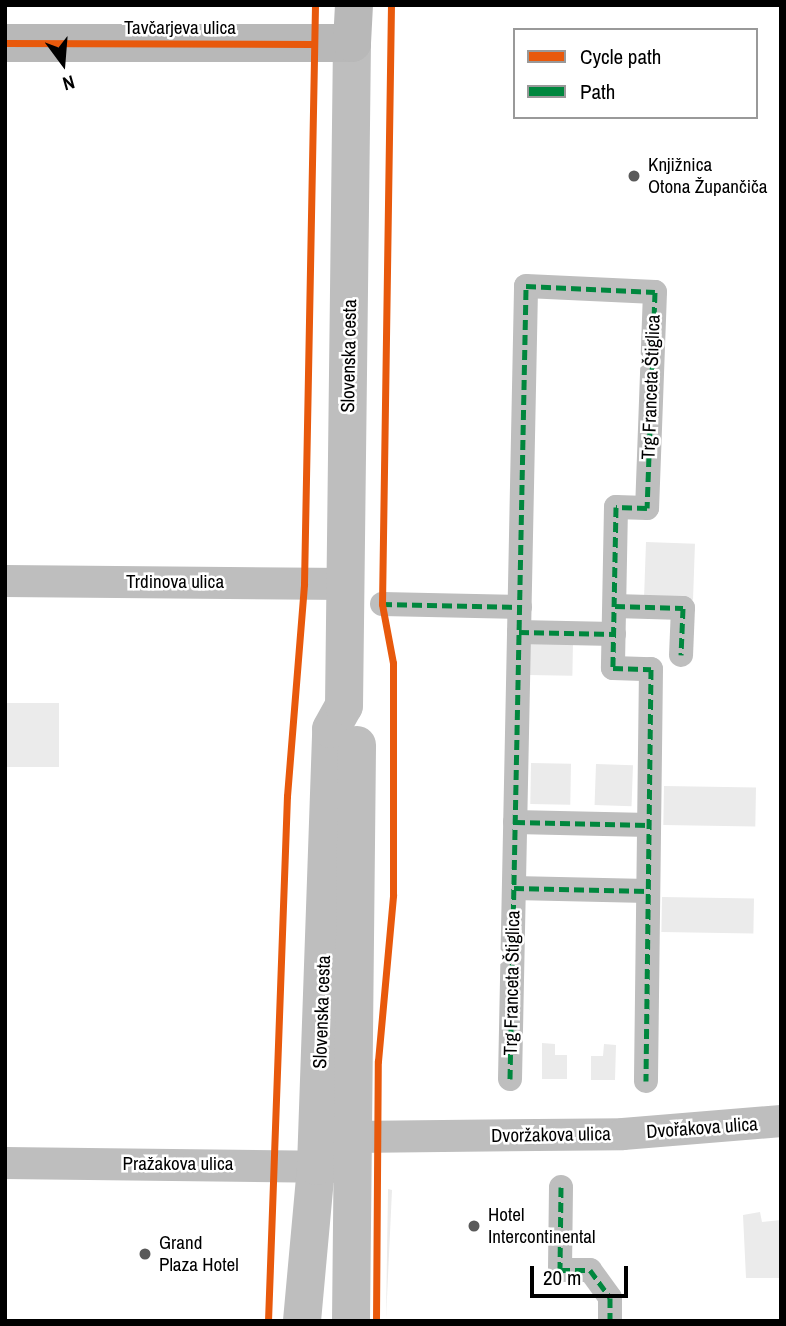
<!DOCTYPE html>
<meta charset="utf-8">
<style>
body{margin:0}
#map{position:relative;width:786px;height:1326px;overflow:hidden;background:#fff;font-family:"Archivo Narrow",sans-serif}
div>[style]{position:absolute}
.green>*{inset:0;background:#ebebeb;transform-origin:0 0}
.pedestrian>*{height:24px;margin:-12px;padding:0 12px;transform-origin:12px;border-radius:12px;background:#bebebe}
.minor>*{height:32px;margin:-16px;padding:0 16px;transform-origin:16px;border-radius:16px;background:#bebebe}
.tertiary>*{height:38px;margin:-19px;padding:0 19px;transform-origin:19px;border-radius:19px;background:#bebebe}
.secondary>*{height:38px;margin:-19px;padding:0 19px;transform-origin:19px;border-radius:19px;background:#b8b8b8}
.quiet>*{height:5px;margin-top:-2.5px;transform-origin:0;background:repeating-linear-gradient(90deg,#00873e 0 10px,transparent 0 15px)}
.cycleway>*{height:7px;margin:-3.5px;padding:0 3.5px;transform-origin:3.5px;border-radius:3.5px;background:#e8590c}
.dots>*{width:19px;height:19px;translate:-50% -50%;box-sizing:border-box;border:4px solid #fff;border-radius:50%}
span{translate:-50% -50%;white-space:nowrap;text-align:center;line-height:1.15;-webkit-text-stroke:5px #fff;paint-order:stroke}
.street-label{font-size:19px;color:#000}
.poi-label{font-size:19px;color:#000}
.left{translate:0 -50%;text-align:left}
.frame{position:absolute;inset:0;border:7px solid #000;pointer-events:none}
.legend{position:absolute;left:513px;top:28px;width:245px;height:91px;box-sizing:border-box;background:#fff;border:2px solid #999;margin:0;padding:9px 12px;list-style:none;font-size:21px;color:#000}
.legend li{display:flex;align-items:center;gap:14px;height:35px}
.legend b{width:35px;border:2px solid #999}
.north{position:absolute;left:28px;top:28px;width:70px;height:70px;-webkit-text-stroke:5px #fff;paint-order:stroke;rotate:164deg;font-size:19px;font-weight:700;line-height:28px;text-align:center;color:#000}
.north::after{content:'';display:block;margin:auto;width:24px;height:32px;background:#000;clip-path:polygon(50% 0,100% 100%,50% 72%,0 100%)}
.scale{position:absolute;left:530px;top:1266px;width:98px;height:32px;box-sizing:border-box;border:4px solid #000;border-top:0;padding-left:9px;font-size:21px;line-height:24px;white-space:nowrap;color:#000;-webkit-text-stroke:5px #fff;paint-order:stroke}
</style>
<div id="map">
<div class="green">
<div style="left:646px;top:542px;width:49px;height:56px;rotate:2deg"></div>
<div style="left:529px;top:640px;width:44px;height:35px;rotate:1deg"></div>
<div style="left:5px;top:703px;width:54px;height:64px"></div>
<div style="left:531px;top:763px;width:40px;height:41px;rotate:1deg"></div>
<div style="left:596px;top:764px;width:37px;height:41px;rotate:2deg"></div>
<div style="left:664px;top:786px;width:92px;height:39px;rotate:1deg"></div>
<div style="left:662px;top:897px;width:92px;height:35px;rotate:1deg"></div>
<div style="clip-path:polygon(542px 1043px,555px 1044px,555px 1055px,567px 1055px,567px 1079px,542px 1079px)"></div>
<div style="clip-path:polygon(604px 1044px,616px 1045px,615px 1080px,591px 1080px,591px 1056px,603px 1056px)"></div>
<div style="clip-path:polygon(388px 1189px,392px 1190px,386px 1319px)"></div>
<div style="clip-path:polygon(760px 1212px,762px 1222px,781px 1220px,781px 1278px,746px 1278px,743px 1215px)"></div>
</div>
<div class="pedestrian">
<div style="left:382px;top:604px;width:138px;rotate:1.2deg"></div>
<div style="left:615px;top:606px;width:68px;rotate:1.7deg"></div>
<div style="left:683px;top:608px;width:47px;rotate:92.4deg"></div>
<div style="left:519px;top:632px;width:95px;rotate:1.2deg"></div>
<div style="left:515px;top:822px;width:134px;rotate:1.3deg"></div>
<div style="left:514px;top:888px;width:134px;rotate:1.3deg"></div>
<div style="left:510px;top:1079px;width:793px;rotate:-88.84deg"></div>
<div style="left:526px;top:286px;width:129px;rotate:2.7deg"></div>
<div style="left:655px;top:292px;width:216px;rotate:92.1deg"></div>
<div style="left:647px;top:508px;width:31px;rotate:-178deg"></div>
<div style="left:616px;top:507px;width:161px;rotate:91.1deg"></div>
<div style="left:613px;top:668px;width:38px;rotate:2deg"></div>
<div style="left:651px;top:669px;width:412px;rotate:90.7deg"></div>
<div style="left:561px;top:1187px;width:83px;rotate:90.7deg"></div>
<div style="left:560px;top:1270px;width:30px"></div>
<div style="left:590px;top:1270px;width:34px;rotate:54deg"></div>
<div style="left:610px;top:1298px;width:23px;rotate:90deg"></div>
</div>
<div class="minor">
<div style="left:5px;top:581px;width:341px;rotate:0.5deg"></div>
<div style="left:352px;top:1137px;width:271px;rotate:-0.6deg"></div>
<div style="left:623px;top:1134px;width:159px;rotate:-4.7deg"></div>
<div style="left:5px;top:1163px;width:335px;rotate:0.7deg"></div>
</div>
<div class="tertiary">
<div style="left:302px;top:1321px;width:156px;rotate:-84.8deg"></div>
<div style="left:316px;top:1166px;width:437px;rotate:-88deg"></div>
<div style="left:331px;top:729px;width:26px;rotate:-61deg"></div>
<div style="left:344px;top:706px;width:663px;rotate:-89.31deg"></div>
<div style="left:351px;top:1321px;width:576px;rotate:-89.4deg"></div>
</div>
<div class="secondary">
<div style="left:5px;top:43px;width:347px"></div>
<div style="left:352px;top:43px;width:38px;rotate:-87deg"></div>
</div>
<div class="quiet">
<div style="left:382px;top:604px;width:138px;rotate:1.2deg"></div>
<div style="left:615px;top:606px;width:68px;rotate:1.7deg"></div>
<div style="left:683px;top:608px;width:47px;rotate:92.4deg"></div>
<div style="left:519px;top:632px;width:95px;rotate:1.2deg"></div>
<div style="left:515px;top:822px;width:134px;rotate:1.3deg"></div>
<div style="left:514px;top:888px;width:134px;rotate:1.3deg"></div>
<div style="left:510px;top:1079px;width:793px;rotate:-88.84deg"></div>
<div style="left:526px;top:286px;width:129px;rotate:2.7deg"></div>
<div style="left:655px;top:292px;width:216px;rotate:92.1deg"></div>
<div style="left:647px;top:508px;width:31px;rotate:-178deg"></div>
<div style="left:616px;top:507px;width:161px;rotate:91.1deg"></div>
<div style="left:613px;top:668px;width:38px;rotate:2deg"></div>
<div style="left:651px;top:669px;width:412px;rotate:90.7deg"></div>
<div style="left:561px;top:1187px;width:83px;rotate:90.7deg"></div>
<div style="left:560px;top:1270px;width:30px"></div>
<div style="left:590px;top:1270px;width:34px;rotate:54deg"></div>
<div style="left:610px;top:1298px;width:23px;rotate:90deg"></div>
</div>
<div class="cycleway">
<div style="left:5px;top:43px;width:307px;rotate:0.2deg"></div>
<div style="left:268px;top:1321px;width:525px;rotate:-87.93deg"></div>
<div style="left:287px;top:796px;width:213px;rotate:-85.4deg"></div>
<div style="left:304px;top:584px;width:579px;rotate:-88.91deg"></div>
<div style="left:376px;top:1321px;width:260px;rotate:-89.6deg"></div>
<div style="left:378px;top:1061px;width:167px;rotate:-84.8deg"></div>
<div style="left:393px;top:895px;width:232px;rotate:-90deg"></div>
<div style="left:393px;top:663px;width:60px;rotate:-100.6deg"></div>
<div style="left:382px;top:604px;width:599px;rotate:-89.14deg"></div>
</div>
<div class="dots">
<div style="left:634px;top:176px;background:#595959"></div>
<div style="left:474px;top:1226px;background:#595959"></div>
<div style="left:145px;top:1254px;background:#595959"></div>
</div>
<div class="street-label">
<span style="left:180px;top:28px">Tavčarjeva ulica</span>
<span style="left:349px;top:356px;rotate:-89deg">Slovenska cesta</span>
<span style="left:651px;top:387px;rotate:-88deg">Trg Franceta Štiglica</span>
<span style="left:175px;top:582px">Trdinova ulica</span>
<span style="left:512px;top:983px;rotate:-89deg">Trg Franceta Štiglica</span>
<span style="left:322px;top:1012px;rotate:-88deg">Slovenska cesta</span>
<span style="left:702px;top:1128px;rotate:-4deg">Dvořakova ulica</span>
<span style="left:551px;top:1135px;rotate:-1deg">Dvoržakova ulica</span>
<span style="left:178px;top:1164px">Pražakova ulica</span>
</div>
<div class="poi-label">
<span class="left" style="left:648px;top:176px">Knjižnica<br>Otona Župančiča</span>
<span class="left" style="left:488px;top:1226px">Hotel<br>Intercontinental</span>
<span class="left" style="left:159px;top:1254px">Grand<br>Plaza Hotel</span>
</div>
<div class="frame"></div>
<ul class="legend">
<li><b style="height:9px;background:#e8590c"></b>Cycle path</li>
<li><b style="height:9px;background:#00873e"></b>Path</li>
</ul>
<div class="north">N</div>
<div class="scale">20 m</div>
</div>
